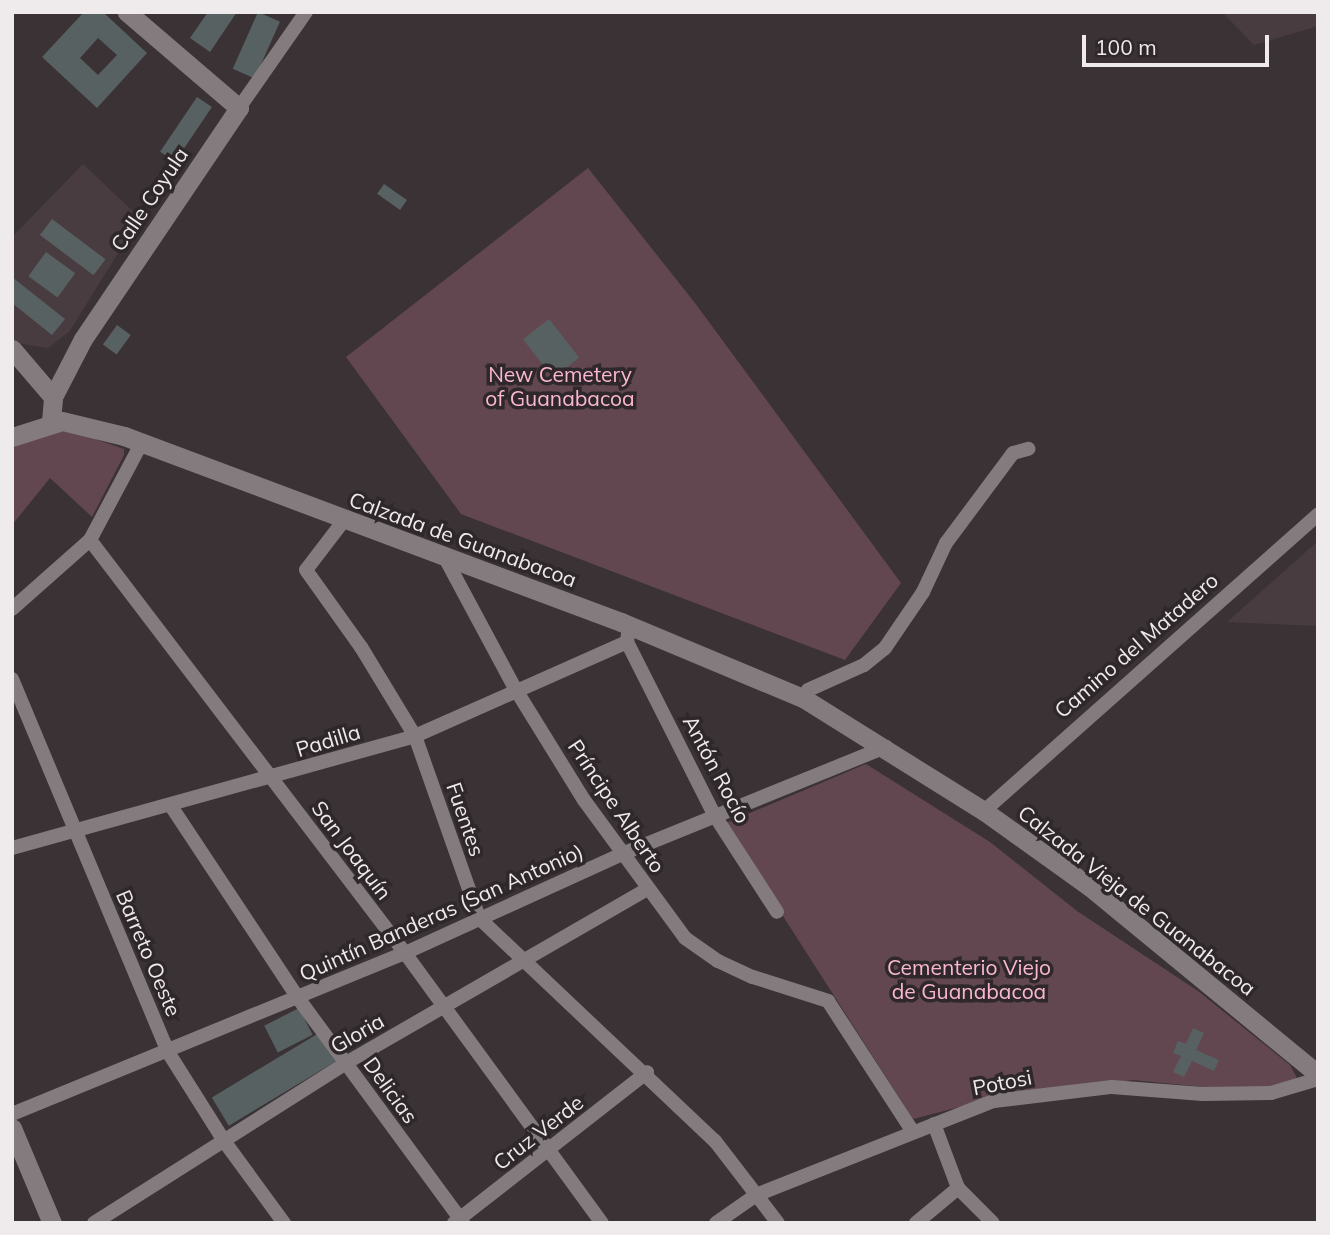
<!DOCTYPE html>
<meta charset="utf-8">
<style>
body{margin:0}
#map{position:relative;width:1330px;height:1235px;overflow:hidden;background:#3a3235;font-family:Mulish,sans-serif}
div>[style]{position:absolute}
.built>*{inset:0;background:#493c40}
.green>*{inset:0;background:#624751}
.building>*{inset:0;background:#586161;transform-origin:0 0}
.street>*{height:14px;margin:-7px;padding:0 7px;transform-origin:7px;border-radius:7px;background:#847b7e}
.secondary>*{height:19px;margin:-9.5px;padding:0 9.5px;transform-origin:9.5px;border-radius:9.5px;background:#847b7e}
span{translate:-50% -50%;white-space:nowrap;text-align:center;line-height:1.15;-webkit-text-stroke:7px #2f282b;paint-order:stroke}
.street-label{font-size:21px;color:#efeaeb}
.park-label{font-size:21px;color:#fab7d1}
.frame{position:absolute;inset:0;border:14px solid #efeaeb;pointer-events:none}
.scale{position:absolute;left:1082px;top:35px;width:187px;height:32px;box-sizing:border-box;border:4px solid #efeaeb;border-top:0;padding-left:9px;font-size:21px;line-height:24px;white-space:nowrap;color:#efeaeb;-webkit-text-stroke:5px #2f282b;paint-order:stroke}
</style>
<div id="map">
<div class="built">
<div style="clip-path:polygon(1222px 12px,1318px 12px,1318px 26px,1254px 45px)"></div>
<div style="clip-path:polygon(83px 164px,140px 218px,69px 332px,48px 348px,16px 343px,12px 339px,12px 237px)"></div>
<div style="clip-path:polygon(1318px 541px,1318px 626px,1227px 622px)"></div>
</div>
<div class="green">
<div style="clip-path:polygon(588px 168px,695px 303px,901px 583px,845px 660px,461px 514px,346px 357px)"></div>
<div style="clip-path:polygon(54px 431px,78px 433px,124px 449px,124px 455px,92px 517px,50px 478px,12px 525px,12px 446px)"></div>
<div style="clip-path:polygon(866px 764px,990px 842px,1077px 911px,1198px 991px,1290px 1065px,1298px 1080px,1286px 1086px,1224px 1089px,1133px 1080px,994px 1098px,913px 1119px,724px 824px)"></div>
</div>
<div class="building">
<div style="clip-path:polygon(evenodd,84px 12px,103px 12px,147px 53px,97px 108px,42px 57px,84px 12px,98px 38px,117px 55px,98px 75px,80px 58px,98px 38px)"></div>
<div style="clip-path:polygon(208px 12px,237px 12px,210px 52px,190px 38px)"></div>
<div style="left:258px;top:12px;width:24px;height:62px;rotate:24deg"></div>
<div style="left:197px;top:97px;width:18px;height:66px;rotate:34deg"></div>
<div style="left:384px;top:184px;width:28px;height:12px;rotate:35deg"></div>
<div style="left:52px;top:219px;width:67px;height:20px;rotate:37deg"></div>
<div style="left:46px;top:252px;width:36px;height:30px;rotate:36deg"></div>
<div style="clip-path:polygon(12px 277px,65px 319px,52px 335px,12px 303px)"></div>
<div style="left:549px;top:319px;width:49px;height:33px;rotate:52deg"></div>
<div style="left:117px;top:325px;width:17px;height:24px;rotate:36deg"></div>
<div style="left:299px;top:1008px;width:30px;height:39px;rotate:63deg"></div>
<div style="clip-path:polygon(1193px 1028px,1204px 1033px,1196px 1050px,1219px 1060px,1214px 1071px,1192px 1061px,1184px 1077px,1173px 1072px,1181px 1056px,1173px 1053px,1178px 1041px,1186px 1044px)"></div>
<div style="left:319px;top:1033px;width:33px;height:125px;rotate:59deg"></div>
</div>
<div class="street">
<div style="left:239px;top:108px;width:117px;rotate:-55.1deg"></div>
<div style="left:345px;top:519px;width:64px;rotate:127.4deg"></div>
<div style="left:306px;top:570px;width:95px;rotate:54.5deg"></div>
<div style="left:361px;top:647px;width:104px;rotate:58.8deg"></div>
<div style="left:415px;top:736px;width:193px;rotate:70.6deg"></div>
<div style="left:479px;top:918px;width:325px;rotate:43.4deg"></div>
<div style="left:715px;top:1141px;width:103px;rotate:52.5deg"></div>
<div style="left:90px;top:540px;width:519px;rotate:52.67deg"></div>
<div style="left:405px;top:953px;width:334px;rotate:53.9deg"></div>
<div style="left:444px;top:556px;width:152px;rotate:61.8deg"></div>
<div style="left:516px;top:690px;width:129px;rotate:58.3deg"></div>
<div style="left:584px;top:800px;width:171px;rotate:53.8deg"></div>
<div style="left:685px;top:938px;width:40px;rotate:34.9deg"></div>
<div style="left:718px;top:961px;width:38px;rotate:25deg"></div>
<div style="left:753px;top:977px;width:79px;rotate:17.7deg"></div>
<div style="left:828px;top:1001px;width:156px;rotate:57deg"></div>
<div style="left:12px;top:609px;width:104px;rotate:-41.5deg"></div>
<div style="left:90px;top:540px;width:111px;rotate:-62deg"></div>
<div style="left:627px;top:642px;width:195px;rotate:63.2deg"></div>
<div style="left:715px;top:816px;width:114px;rotate:57.1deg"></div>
<div style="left:12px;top:679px;width:404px;rotate:67.3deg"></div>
<div style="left:168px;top:1052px;width:105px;rotate:57.8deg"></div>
<div style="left:224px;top:1141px;width:102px;rotate:53.8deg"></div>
<div style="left:803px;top:698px;width:9px;rotate:-58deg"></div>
<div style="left:808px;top:690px;width:61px;rotate:-24.1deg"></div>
<div style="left:864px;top:665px;width:27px;rotate:-39deg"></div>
<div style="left:885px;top:648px;width:68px;rotate:-55.8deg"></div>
<div style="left:923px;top:592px;width:54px;rotate:-64.9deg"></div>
<div style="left:946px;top:543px;width:112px;rotate:-53.3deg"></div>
<div style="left:1013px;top:453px;width:16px;rotate:-15deg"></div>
<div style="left:171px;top:806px;width:230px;rotate:56.5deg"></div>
<div style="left:298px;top:998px;width:279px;rotate:53.7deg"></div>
<div style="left:984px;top:811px;width:447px;rotate:-41.6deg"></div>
<div style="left:12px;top:848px;width:418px;rotate:-15.5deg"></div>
<div style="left:415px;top:736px;width:232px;rotate:-23.9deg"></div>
<div style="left:627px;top:642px;width:17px;rotate:-83deg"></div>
<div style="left:12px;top:1114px;width:425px;rotate:-22.3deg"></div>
<div style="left:405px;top:953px;width:239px;rotate:-24.5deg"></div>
<div style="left:622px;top:854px;width:285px;rotate:-22.1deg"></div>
<div style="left:934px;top:1124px;width:68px;rotate:69.4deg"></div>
<div style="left:958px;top:1188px;width:49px;rotate:45deg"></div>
<div style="left:94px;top:1223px;width:299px;rotate:-32.4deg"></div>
<div style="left:346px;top:1063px;width:348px;rotate:-30deg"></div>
<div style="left:454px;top:1223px;width:245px;rotate:-38deg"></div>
<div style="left:716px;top:1223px;width:49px;rotate:-35deg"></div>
<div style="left:756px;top:1195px;width:256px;rotate:-21.6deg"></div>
<div style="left:994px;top:1101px;width:119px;rotate:-6.8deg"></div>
<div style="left:1112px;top:1087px;width:91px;rotate:4.4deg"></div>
<div style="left:1203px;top:1094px;width:68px;rotate:-0.8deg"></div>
<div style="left:1271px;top:1093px;width:49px;rotate:-16.6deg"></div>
<div style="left:916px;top:1223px;width:55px;rotate:-39.8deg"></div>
</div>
<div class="secondary">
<div style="left:12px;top:349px;width:63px;rotate:49.5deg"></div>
<div style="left:51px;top:421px;width:24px;rotate:-85deg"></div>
<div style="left:53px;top:397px;width:65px;rotate:-62.7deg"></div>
<div style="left:83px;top:339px;width:279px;rotate:-56deg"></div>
<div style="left:239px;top:108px;width:148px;rotate:-139.4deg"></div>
<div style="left:12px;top:437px;width:52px;rotate:-17.7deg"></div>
<div style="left:62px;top:421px;width:64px;rotate:13.6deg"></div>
<div style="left:124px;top:436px;width:531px;rotate:20.52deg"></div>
<div style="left:621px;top:622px;width:197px;rotate:22.7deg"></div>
<div style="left:803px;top:698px;width:213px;rotate:32deg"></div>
<div style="left:984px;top:811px;width:130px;rotate:35.6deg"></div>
<div style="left:1090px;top:887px;width:295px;rotate:39.4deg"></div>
<div style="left:12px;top:1128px;width:103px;rotate:67.2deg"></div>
</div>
<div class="street-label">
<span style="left:149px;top:199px;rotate:-56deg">Calle Coyula</span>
<span style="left:463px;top:539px;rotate:20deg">Calzada de Guanabacoa</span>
<span style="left:1136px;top:645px;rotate:-41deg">Camino del Matadero</span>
<span style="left:328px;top:740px;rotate:-17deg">Padilla</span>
<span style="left:717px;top:769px;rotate:62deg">Antón Rocío</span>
<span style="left:617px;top:806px;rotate:56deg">Príncipe Alberto</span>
<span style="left:466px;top:819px;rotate:71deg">Fuentes</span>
<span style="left:352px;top:850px;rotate:53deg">San Joaquín</span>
<span style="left:1137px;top:900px;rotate:38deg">Calzada Vieja de Guanabacoa</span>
<span style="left:441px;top:912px;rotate:-24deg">Quintín Banderas (San Antonio)</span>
<span style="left:149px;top:953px;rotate:67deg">Barreto Oeste</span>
<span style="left:357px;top:1033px;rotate:-30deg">Gloria</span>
<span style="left:1002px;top:1082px;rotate:-11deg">Potosi</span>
<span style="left:391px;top:1090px;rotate:54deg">Delicias</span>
<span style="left:538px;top:1132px;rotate:-38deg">Cruz Verde</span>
</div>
<div class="park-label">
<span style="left:560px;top:386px">New Cemetery<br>of Guanabacoa</span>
<span style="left:969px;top:979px">Cementerio Viejo<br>de Guanabacoa</span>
</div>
<div class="frame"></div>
<div class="scale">100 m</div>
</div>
